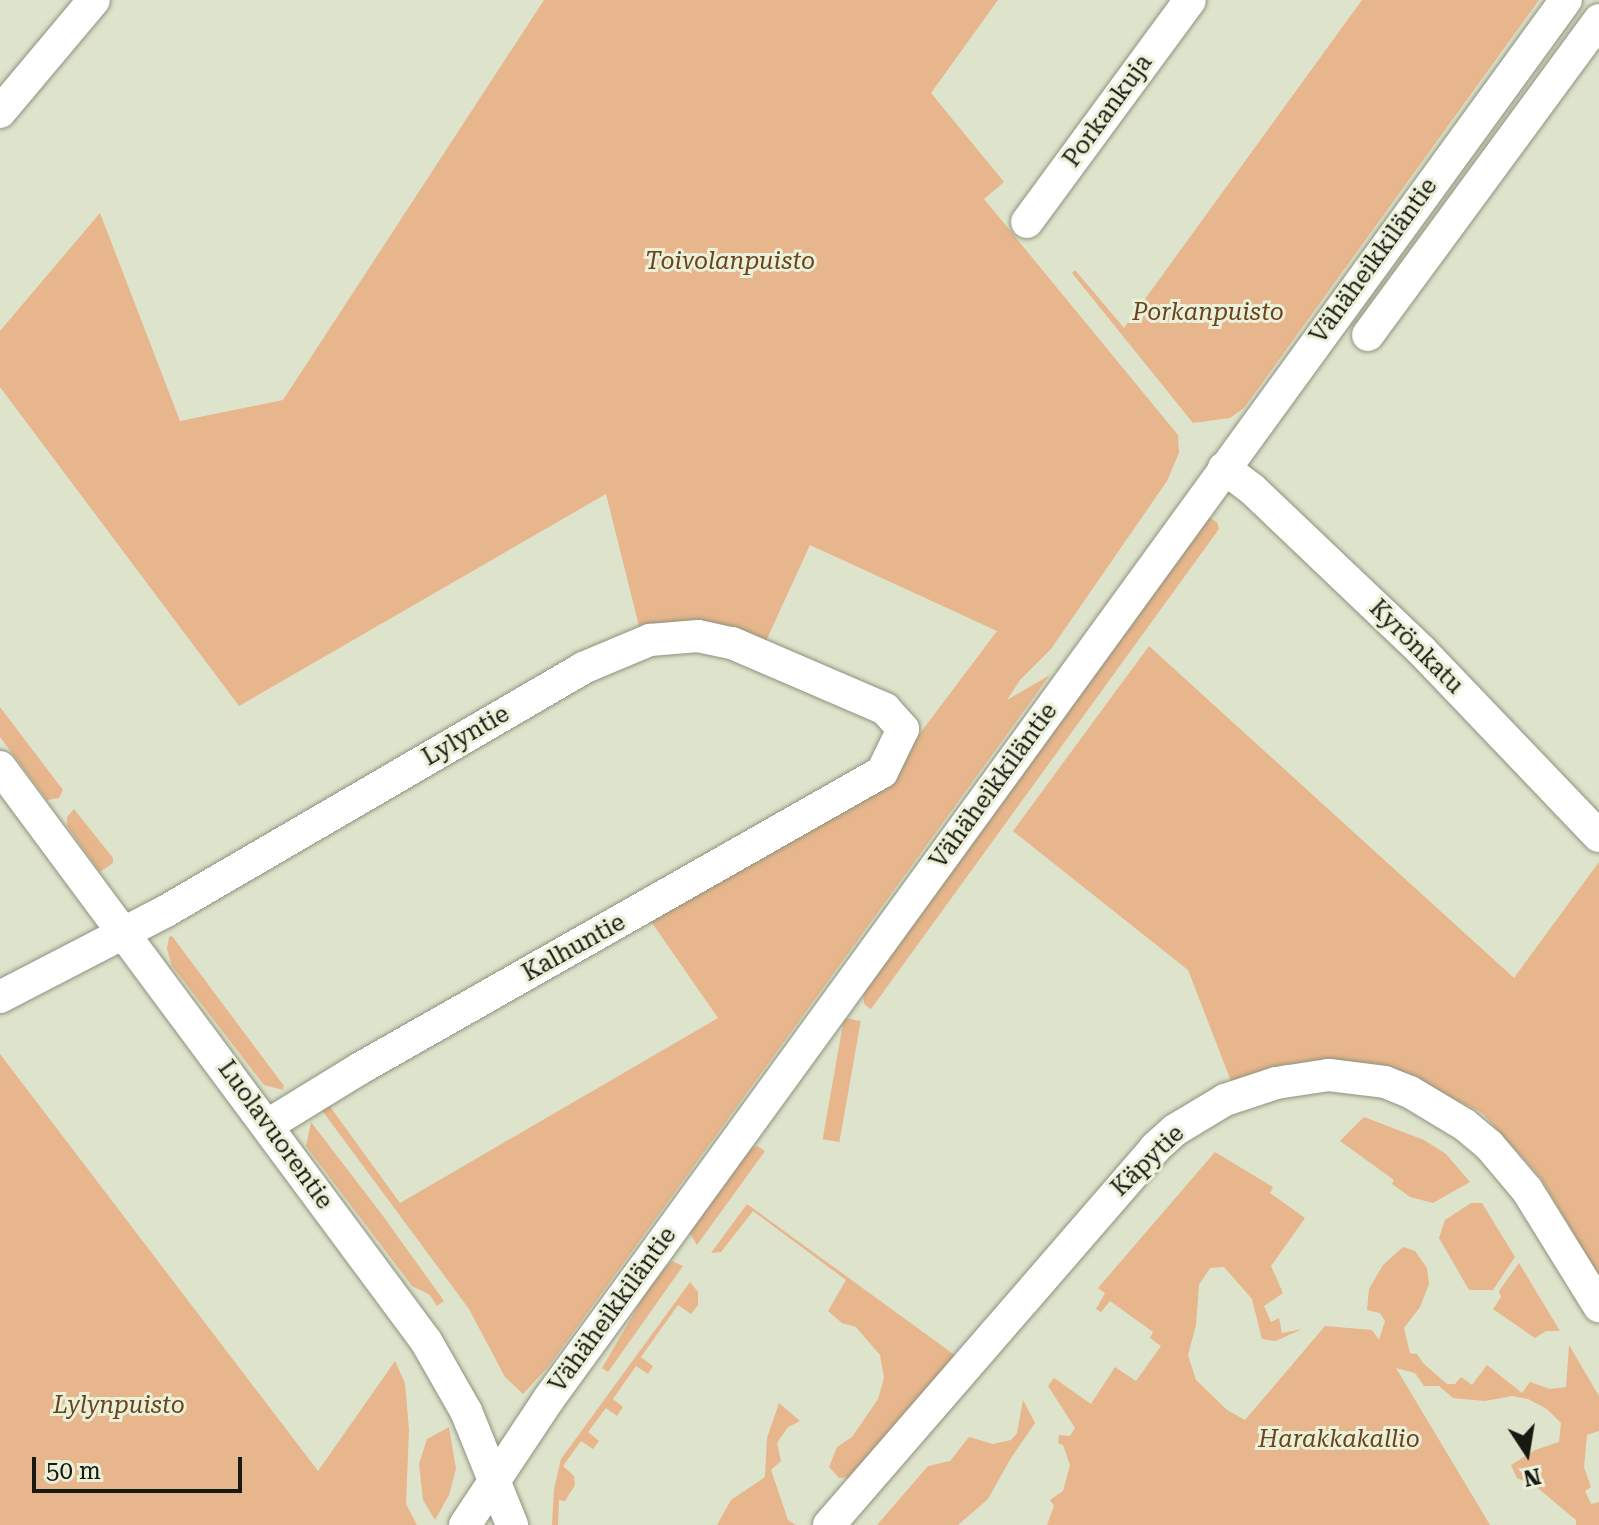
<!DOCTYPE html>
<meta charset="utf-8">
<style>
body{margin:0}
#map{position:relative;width:1599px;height:1525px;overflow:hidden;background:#dee3cc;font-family:"Roboto Serif",serif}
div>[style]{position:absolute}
.green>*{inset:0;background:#e7b68c;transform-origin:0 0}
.roads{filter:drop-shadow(0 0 2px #8e927d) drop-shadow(0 0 2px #8e927d)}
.minor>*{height:32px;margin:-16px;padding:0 16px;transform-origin:16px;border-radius:16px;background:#fff}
span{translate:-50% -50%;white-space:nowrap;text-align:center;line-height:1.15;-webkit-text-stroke:6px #ebf0d9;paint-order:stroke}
.street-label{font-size:24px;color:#181911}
.park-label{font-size:24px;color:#6b431d;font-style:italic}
.north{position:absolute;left:1487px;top:1413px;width:80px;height:80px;-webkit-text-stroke:6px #ebf0d9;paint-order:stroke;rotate:168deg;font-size:22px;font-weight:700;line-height:32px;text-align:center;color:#181911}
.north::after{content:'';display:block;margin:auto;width:28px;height:36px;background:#181911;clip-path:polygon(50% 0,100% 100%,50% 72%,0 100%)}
.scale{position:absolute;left:32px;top:1457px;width:210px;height:36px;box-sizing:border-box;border:4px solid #181911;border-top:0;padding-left:10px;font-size:24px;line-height:28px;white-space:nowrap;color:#181911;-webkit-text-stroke:6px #ebf0d9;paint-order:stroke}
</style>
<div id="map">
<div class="green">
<div style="clip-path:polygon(544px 0,998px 0,931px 93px,1004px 182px,984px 199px,1178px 435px,1179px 453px,1167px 481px,1051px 649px,1020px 680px,1007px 700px,1050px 675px,548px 1367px,523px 1394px,505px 1377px,469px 1309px,321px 1109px,326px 1101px,400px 1203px,718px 1018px,648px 917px,897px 764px,997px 631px,810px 545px,766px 641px,640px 630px,606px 494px,239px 706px,0 387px,0 331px,100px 213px,180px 421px,283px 400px)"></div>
<div style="clip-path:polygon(1362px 0,1539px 0,1244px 408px,1230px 418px,1193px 423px,1072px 273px,1075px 270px,1124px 328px)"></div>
<div style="clip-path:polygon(1208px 517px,1217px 522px,1219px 529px,871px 1009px,864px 1004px,863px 991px)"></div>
<div style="clip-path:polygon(1149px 646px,1514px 978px,1599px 862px,1599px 1276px,1540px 1177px,1482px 1113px,1407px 1075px,1326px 1062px,1284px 1065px,1231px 1081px,1188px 970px,1013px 831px)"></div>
<div style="clip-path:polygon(0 707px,63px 790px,59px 798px,47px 800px,0 737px)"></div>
<div style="clip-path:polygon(74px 809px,113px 858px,113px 863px,100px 872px,67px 826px,67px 817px)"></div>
<div style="clip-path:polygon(172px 936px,284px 1086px,283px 1090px,264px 1085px,172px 966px,167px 949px,169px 937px)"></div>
<div style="left:844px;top:1018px;width:17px;height:123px;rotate:10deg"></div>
<div style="clip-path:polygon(0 1054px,318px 1471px,395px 1361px,405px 1383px,409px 1430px,406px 1504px,417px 1525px,0 1525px)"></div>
<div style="clip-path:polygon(1364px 1117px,1424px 1140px,1446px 1154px,1470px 1182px,1433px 1203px,1410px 1197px,1392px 1184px,1394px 1180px,1340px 1141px)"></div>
<div style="clip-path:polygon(311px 1122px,383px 1216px,444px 1301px,437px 1306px,430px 1295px,412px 1286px,306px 1146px)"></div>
<div style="clip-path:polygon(757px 1146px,765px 1151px,697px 1245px,688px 1230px,749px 1149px)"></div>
<div style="clip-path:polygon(1215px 1152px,1273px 1187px,1270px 1193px,1305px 1218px,1271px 1266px,1283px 1293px,1264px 1306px,1271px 1322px,1279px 1318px,1282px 1333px,1302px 1329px,1276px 1341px,1262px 1339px,1252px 1299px,1224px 1267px,1210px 1268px,1199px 1285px,1196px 1325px,1188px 1355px,1196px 1380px,1227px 1410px,1245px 1420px,1325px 1326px,1372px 1330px,1379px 1340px,1385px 1321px,1380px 1313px,1367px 1310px,1369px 1289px,1383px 1265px,1403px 1247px,1415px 1251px,1427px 1268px,1429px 1284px,1420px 1307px,1404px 1328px,1410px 1353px,1417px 1354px,1423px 1363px,1447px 1384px,1455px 1384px,1461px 1377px,1472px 1385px,1487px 1365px,1522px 1393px,1530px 1382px,1550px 1389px,1566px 1387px,1569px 1345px,1599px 1396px,1599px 1431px,1587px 1435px,1584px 1467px,1591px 1487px,1585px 1491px,1591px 1504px,1599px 1502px,1599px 1525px,1576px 1525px,1576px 1520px,1534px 1485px,1517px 1478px,1511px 1465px,1535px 1450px,1559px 1442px,1561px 1423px,1547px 1409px,1528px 1399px,1512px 1396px,1485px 1401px,1453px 1398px,1439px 1386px,1424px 1386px,1415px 1373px,1396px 1368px,1490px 1525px,1047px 1525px,1054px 1506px,1050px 1500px,1063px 1491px,1070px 1465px,1063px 1445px,1058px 1443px,1059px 1435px,1070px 1436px,1075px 1428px,1048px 1386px,1054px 1378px,1091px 1404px,1115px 1367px,1136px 1381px,1161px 1346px,1150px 1338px,1153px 1332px,1110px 1301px,1101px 1312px,1096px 1309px,1105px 1293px,1098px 1288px)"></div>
<div style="clip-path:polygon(1471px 1203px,1482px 1203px,1515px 1257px,1493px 1290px,1469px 1290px,1439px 1238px,1445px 1220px)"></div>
<div style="clip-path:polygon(747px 1204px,956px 1356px,852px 1477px,839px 1478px,829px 1467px,837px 1447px,852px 1437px,878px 1399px,884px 1378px,880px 1355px,856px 1327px,842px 1323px,828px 1311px,846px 1280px,753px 1211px,721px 1252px,711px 1253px)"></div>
<div style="clip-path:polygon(672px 1261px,683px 1266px,608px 1372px,602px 1368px,654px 1279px)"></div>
<div style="clip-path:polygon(1519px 1263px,1560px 1331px,1546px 1331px,1535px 1338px,1493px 1309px,1501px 1297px,1499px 1291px)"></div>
<div style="clip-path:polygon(690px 1282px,698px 1292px,698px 1305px,691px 1314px,678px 1305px,641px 1357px,653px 1366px,648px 1374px,636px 1366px,613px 1399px,623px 1407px,617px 1416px,606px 1408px,588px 1432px,599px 1441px,593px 1449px,581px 1441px,563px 1466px,574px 1476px,575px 1485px,565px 1501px,559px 1500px,558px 1525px,552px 1525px,554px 1489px,561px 1459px)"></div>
<div style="clip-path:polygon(1023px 1400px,1035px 1423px,1011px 1458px,988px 1499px,958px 1525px,877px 1525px,928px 1466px,950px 1461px,969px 1437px,993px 1444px,1011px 1440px,1017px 1433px)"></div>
<div style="clip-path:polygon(779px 1403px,800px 1421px,788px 1427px,777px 1443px,781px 1461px,771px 1470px,788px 1520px,796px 1525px,717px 1525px,731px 1500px,765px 1477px,767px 1438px)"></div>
<div style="clip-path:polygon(449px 1427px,456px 1469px,449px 1495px,435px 1520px,423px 1500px,419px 1464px,427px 1439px)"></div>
</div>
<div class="roads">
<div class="minor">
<div style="left:0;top:112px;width:146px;rotate:-50deg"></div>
<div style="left:1027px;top:222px;width:275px;rotate:-53.7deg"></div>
<div style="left:1368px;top:335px;width:391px;rotate:-53.7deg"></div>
<div style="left:1224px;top:468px;width:35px;rotate:37deg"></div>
<div style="left:1252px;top:489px;width:235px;rotate:43.6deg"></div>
<div style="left:1422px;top:651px;width:256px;rotate:46.3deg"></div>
<div style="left:0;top:767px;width:715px;rotate:53.42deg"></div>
<div style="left:426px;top:1341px;width:81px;rotate:60.3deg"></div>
<div style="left:466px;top:1411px;width:123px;rotate:68deg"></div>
<div style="left:0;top:997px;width:187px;rotate:-27.4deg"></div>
<div style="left:166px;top:911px;width:483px;rotate:-30.2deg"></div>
<div style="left:583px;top:668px;width:73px;rotate:-22.7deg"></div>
<div style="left:650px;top:640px;width:48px;rotate:-4.8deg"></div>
<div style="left:698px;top:636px;width:35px;rotate:12deg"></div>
<div style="left:732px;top:643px;width:167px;rotate:23.3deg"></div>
<div style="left:885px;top:709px;width:27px;rotate:48deg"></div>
<div style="left:903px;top:729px;width:48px;rotate:116deg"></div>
<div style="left:882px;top:772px;width:601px;rotate:150.41deg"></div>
<div style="left:359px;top:1069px;width:107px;rotate:148.4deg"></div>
<div style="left:465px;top:1525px;width:150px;rotate:-56.4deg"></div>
<div style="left:548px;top:1400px;width:1731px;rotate:-53.98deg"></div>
<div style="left:829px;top:1525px;width:498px;rotate:-49.1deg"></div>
<div style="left:1155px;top:1148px;width:27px;rotate:-42deg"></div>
<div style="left:1175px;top:1130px;width:58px;rotate:-31deg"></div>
<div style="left:1225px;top:1100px;width:54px;rotate:-18.4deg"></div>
<div style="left:1276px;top:1083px;width:54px;rotate:-8.6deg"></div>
<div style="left:1329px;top:1075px;width:56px;rotate:7.1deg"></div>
<div style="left:1385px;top:1082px;width:27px;rotate:22deg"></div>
<div style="left:1410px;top:1092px;width:64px;rotate:31deg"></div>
<div style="left:1465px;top:1125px;width:31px;rotate:40deg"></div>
<div style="left:1489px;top:1145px;width:59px;rotate:49.8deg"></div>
<div style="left:1527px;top:1190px;width:137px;rotate:58.2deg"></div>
</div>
</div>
<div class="street-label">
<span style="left:1108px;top:111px;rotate:-54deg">Porkankuja</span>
<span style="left:1374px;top:261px;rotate:-54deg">Vähäheikkiläntie</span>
<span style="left:1416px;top:647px;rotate:45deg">Kyrönkatu</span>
<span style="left:466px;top:736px;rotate:-30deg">Lylyntie</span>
<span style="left:994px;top:786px;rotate:-54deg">Vähäheikkiläntie</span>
<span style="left:574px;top:948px;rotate:-29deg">Kalhuntie</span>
<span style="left:275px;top:1135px;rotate:54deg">Luolavuorentie</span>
<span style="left:1148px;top:1161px;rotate:-44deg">Käpytie</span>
<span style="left:613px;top:1310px;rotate:-54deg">Vähäheikkiläntie</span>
</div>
<div class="park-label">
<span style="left:730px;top:262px">Toivolanpuisto</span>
<span style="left:1208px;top:313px">Porkanpuisto</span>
<span style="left:119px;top:1406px">Lylynpuisto</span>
<span style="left:1339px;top:1440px">Harakkakallio</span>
</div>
<div class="north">N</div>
<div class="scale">50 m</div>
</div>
